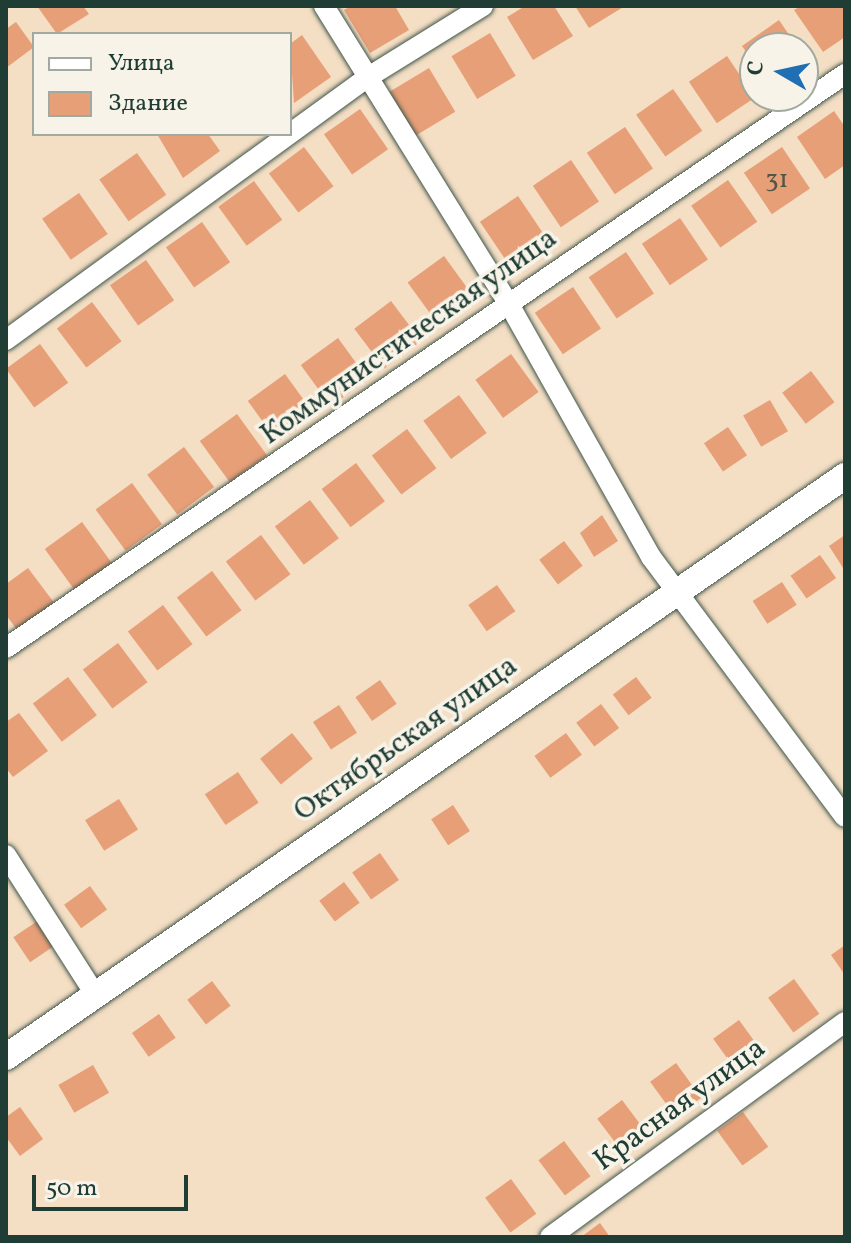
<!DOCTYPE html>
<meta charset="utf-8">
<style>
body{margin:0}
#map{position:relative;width:851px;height:1243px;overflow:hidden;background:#f4dec4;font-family:Vollkorn,serif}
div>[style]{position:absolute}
.building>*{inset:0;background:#e79f78;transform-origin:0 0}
.roads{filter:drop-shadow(0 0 2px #3f554a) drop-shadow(0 0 2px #3f554a)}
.minor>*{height:20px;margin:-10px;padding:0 10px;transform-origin:10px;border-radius:10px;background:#fff}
.major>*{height:26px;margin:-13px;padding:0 13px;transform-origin:13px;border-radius:13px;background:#fff}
span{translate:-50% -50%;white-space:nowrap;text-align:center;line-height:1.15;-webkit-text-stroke:7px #f7f3e8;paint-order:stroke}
.number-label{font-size:26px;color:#515645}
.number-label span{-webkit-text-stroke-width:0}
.street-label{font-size:30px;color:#1f3d34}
.frame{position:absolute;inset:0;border:8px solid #1f3d34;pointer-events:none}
.legend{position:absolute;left:32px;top:32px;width:260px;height:104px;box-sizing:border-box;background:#f7f3e8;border:2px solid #a1aaa0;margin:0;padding:10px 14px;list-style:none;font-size:24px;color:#1f3d34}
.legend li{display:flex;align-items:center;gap:16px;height:40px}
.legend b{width:40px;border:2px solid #a1aaa0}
.north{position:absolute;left:739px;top:32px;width:80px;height:80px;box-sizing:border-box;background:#f7f3e8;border:2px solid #a1aaa0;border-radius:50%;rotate:279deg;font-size:22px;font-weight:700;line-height:32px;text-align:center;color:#1f3d34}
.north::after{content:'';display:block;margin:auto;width:28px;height:36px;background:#1f6fb2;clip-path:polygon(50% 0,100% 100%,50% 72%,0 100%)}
.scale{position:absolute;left:32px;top:1175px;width:156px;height:36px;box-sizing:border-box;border:4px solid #1f3d34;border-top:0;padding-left:10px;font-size:24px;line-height:28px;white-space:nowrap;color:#1f3d34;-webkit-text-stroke:6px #f7f3e8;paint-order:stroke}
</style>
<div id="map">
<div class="building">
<div style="clip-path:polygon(37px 6px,83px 6px,89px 14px,57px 34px)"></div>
<div style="clip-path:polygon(351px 6px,395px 6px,409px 30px,370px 53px,344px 10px)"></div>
<div style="clip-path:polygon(525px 6px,554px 6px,573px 36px,533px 60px,507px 17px)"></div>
<div style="clip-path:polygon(575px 6px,625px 6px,589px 28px)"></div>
<div style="clip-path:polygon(801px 6px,845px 6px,845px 37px,823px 52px,794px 10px)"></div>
<div style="clip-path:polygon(779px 20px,798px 48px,755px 48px,755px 65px,742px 46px)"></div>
<div style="clip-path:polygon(16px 22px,34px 47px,6px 68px,6px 29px)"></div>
<div style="left:490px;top:33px;width:50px;height:45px;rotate:59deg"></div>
<div style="clip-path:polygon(302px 35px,331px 77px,294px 103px,290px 44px)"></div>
<div style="left:727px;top:56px;width:50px;height:46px;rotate:56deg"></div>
<div style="left:429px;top:68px;width:51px;height:46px;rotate:59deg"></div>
<div style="left:673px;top:89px;width:51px;height:45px;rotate:55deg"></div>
<div style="left:360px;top:109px;width:49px;height:44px;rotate:55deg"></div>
<div style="clip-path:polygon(834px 111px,845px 127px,845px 165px,825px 179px,797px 137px)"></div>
<div style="left:625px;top:127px;width:50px;height:46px;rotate:56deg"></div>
<div style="clip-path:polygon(157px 134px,208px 134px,220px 151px,183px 178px)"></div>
<div style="left:304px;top:147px;width:49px;height:44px;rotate:53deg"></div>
<div style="left:782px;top:147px;width:50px;height:46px;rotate:56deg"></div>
<div style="left:137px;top:153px;width:51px;height:46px;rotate:55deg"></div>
<div style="left:571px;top:160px;width:50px;height:46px;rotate:56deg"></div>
<div style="left:728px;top:180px;width:51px;height:45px;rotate:55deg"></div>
<div style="left:254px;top:181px;width:48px;height:44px;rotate:54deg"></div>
<div style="left:79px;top:193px;width:50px;height:45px;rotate:55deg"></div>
<div style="left:518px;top:196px;width:50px;height:46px;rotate:56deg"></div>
<div style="left:680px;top:218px;width:50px;height:46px;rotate:56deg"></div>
<div style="left:202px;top:222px;width:49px;height:44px;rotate:55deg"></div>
<div style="left:626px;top:252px;width:50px;height:45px;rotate:56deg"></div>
<div style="left:444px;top:256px;width:51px;height:45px;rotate:54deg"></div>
<div style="left:146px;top:260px;width:49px;height:44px;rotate:55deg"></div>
<div style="left:573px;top:287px;width:50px;height:46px;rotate:56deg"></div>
<div style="left:391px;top:301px;width:50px;height:46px;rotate:53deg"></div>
<div style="left:92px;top:302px;width:49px;height:44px;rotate:53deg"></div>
<div style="left:338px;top:338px;width:51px;height:46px;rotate:54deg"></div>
<div style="left:40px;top:344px;width:48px;height:42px;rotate:54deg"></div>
<div style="left:511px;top:354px;width:47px;height:44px;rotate:54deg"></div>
<div style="left:811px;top:371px;width:39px;height:36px;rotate:53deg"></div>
<div style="left:285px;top:374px;width:51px;height:46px;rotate:54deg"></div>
<div style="left:459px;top:395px;width:47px;height:44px;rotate:54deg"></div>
<div style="left:770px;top:400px;width:36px;height:31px;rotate:60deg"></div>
<div style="left:237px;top:414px;width:51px;height:46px;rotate:54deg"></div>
<div style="left:728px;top:427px;width:34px;height:29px;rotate:56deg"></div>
<div style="left:407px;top:429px;width:49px;height:44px;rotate:53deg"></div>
<div style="left:184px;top:447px;width:50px;height:46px;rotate:53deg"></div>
<div style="left:356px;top:463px;width:48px;height:43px;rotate:53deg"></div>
<div style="left:132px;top:483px;width:51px;height:45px;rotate:54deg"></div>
<div style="left:310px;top:500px;width:48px;height:44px;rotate:53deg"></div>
<div style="clip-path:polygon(602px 515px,618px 541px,594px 557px,580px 533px)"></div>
<div style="left:82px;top:522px;width:51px;height:46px;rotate:54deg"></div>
<div style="left:261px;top:535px;width:49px;height:44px;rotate:53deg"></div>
<div style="clip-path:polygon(845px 535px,845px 571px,829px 546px)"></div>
<div style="left:564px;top:541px;width:31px;height:31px;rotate:53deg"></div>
<div style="left:820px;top:555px;width:28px;height:36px;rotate:55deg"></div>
<div style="clip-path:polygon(28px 568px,58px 608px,21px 635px,6px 615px,6px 584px)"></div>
<div style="left:212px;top:571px;width:49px;height:44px;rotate:53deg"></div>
<div style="left:782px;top:582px;width:27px;height:35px;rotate:57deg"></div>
<div style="left:497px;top:585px;width:32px;height:35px;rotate:55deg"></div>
<div style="left:163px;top:605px;width:49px;height:44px;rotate:53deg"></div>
<div style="left:118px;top:643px;width:49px;height:44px;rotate:53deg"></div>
<div style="left:68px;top:677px;width:48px;height:44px;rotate:53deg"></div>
<div style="left:636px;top:677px;width:26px;height:29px;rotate:53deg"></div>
<div style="left:380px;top:680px;width:29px;height:30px;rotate:55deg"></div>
<div style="left:601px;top:704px;width:30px;height:31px;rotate:53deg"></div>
<div style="left:339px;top:705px;width:33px;height:31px;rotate:57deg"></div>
<div style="clip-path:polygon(19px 713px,48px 751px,13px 777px,6px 768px,6px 722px)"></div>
<div style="left:292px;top:733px;width:33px;height:41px;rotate:51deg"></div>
<div style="left:566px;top:733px;width:27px;height:39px;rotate:54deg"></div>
<div style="left:238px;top:772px;width:37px;height:40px;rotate:56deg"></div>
<div style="left:119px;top:799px;width:36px;height:40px;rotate:58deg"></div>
<div style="left:453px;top:805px;width:31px;height:26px;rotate:57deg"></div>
<div style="left:380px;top:853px;width:33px;height:34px;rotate:55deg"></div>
<div style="left:344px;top:882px;width:26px;height:31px;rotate:53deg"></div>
<div style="left:90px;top:886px;width:29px;height:32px;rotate:54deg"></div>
<div style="left:39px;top:920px;width:30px;height:31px;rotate:56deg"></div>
<div style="clip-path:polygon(845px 945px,845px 975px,831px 955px)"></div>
<div style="left:794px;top:979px;width:43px;height:32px;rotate:54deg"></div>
<div style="left:212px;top:981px;width:31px;height:31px;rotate:53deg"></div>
<div style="left:159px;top:1014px;width:29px;height:33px;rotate:55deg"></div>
<div style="left:739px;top:1020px;width:43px;height:32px;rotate:54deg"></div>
<div style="left:676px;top:1063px;width:43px;height:32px;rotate:54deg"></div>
<div style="left:93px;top:1065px;width:32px;height:40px;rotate:60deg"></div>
<div style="left:622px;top:1100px;width:44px;height:31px;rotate:53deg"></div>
<div style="clip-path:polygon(20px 1107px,43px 1139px,20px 1156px,6px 1137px,6px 1117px)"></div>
<div style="left:743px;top:1112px;width:43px;height:32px;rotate:54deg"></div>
<div style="left:564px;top:1141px;width:44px;height:32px;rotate:53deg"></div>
<div style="left:511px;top:1179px;width:43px;height:32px;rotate:54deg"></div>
<div style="clip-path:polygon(600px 1223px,610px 1237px,581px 1237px)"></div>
</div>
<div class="roads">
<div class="minor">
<div style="left:324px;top:6px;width:351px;rotate:58.2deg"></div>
<div style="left:509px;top:304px;width:290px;rotate:60.7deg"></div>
<div style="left:651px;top:557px;width:324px;rotate:53.3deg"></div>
<div style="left:6px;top:340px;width:450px;rotate:-36deg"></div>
<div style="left:370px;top:76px;width:133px;rotate:-31.8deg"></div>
<div style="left:6px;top:648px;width:1017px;rotate:-34.38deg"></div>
<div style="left:6px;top:855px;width:167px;rotate:57.4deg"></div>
<div style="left:550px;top:1237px;width:365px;rotate:-36.1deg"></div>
</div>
<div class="major">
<div style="left:6px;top:1057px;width:1021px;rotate:-34.7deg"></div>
</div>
</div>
<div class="number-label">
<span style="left:777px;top:181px">31</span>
</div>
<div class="street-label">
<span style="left:409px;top:337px;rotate:-35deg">Коммунистическая улица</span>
<span style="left:406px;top:739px;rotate:-35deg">Октябрьская улица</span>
<span style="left:680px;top:1105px;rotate:-36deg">Красная улица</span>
</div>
<div class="frame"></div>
<ul class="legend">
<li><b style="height:10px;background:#fff"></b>Улица</li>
<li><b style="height:22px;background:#e79f78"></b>Здание</li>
</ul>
<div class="north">С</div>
<div class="scale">50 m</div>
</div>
